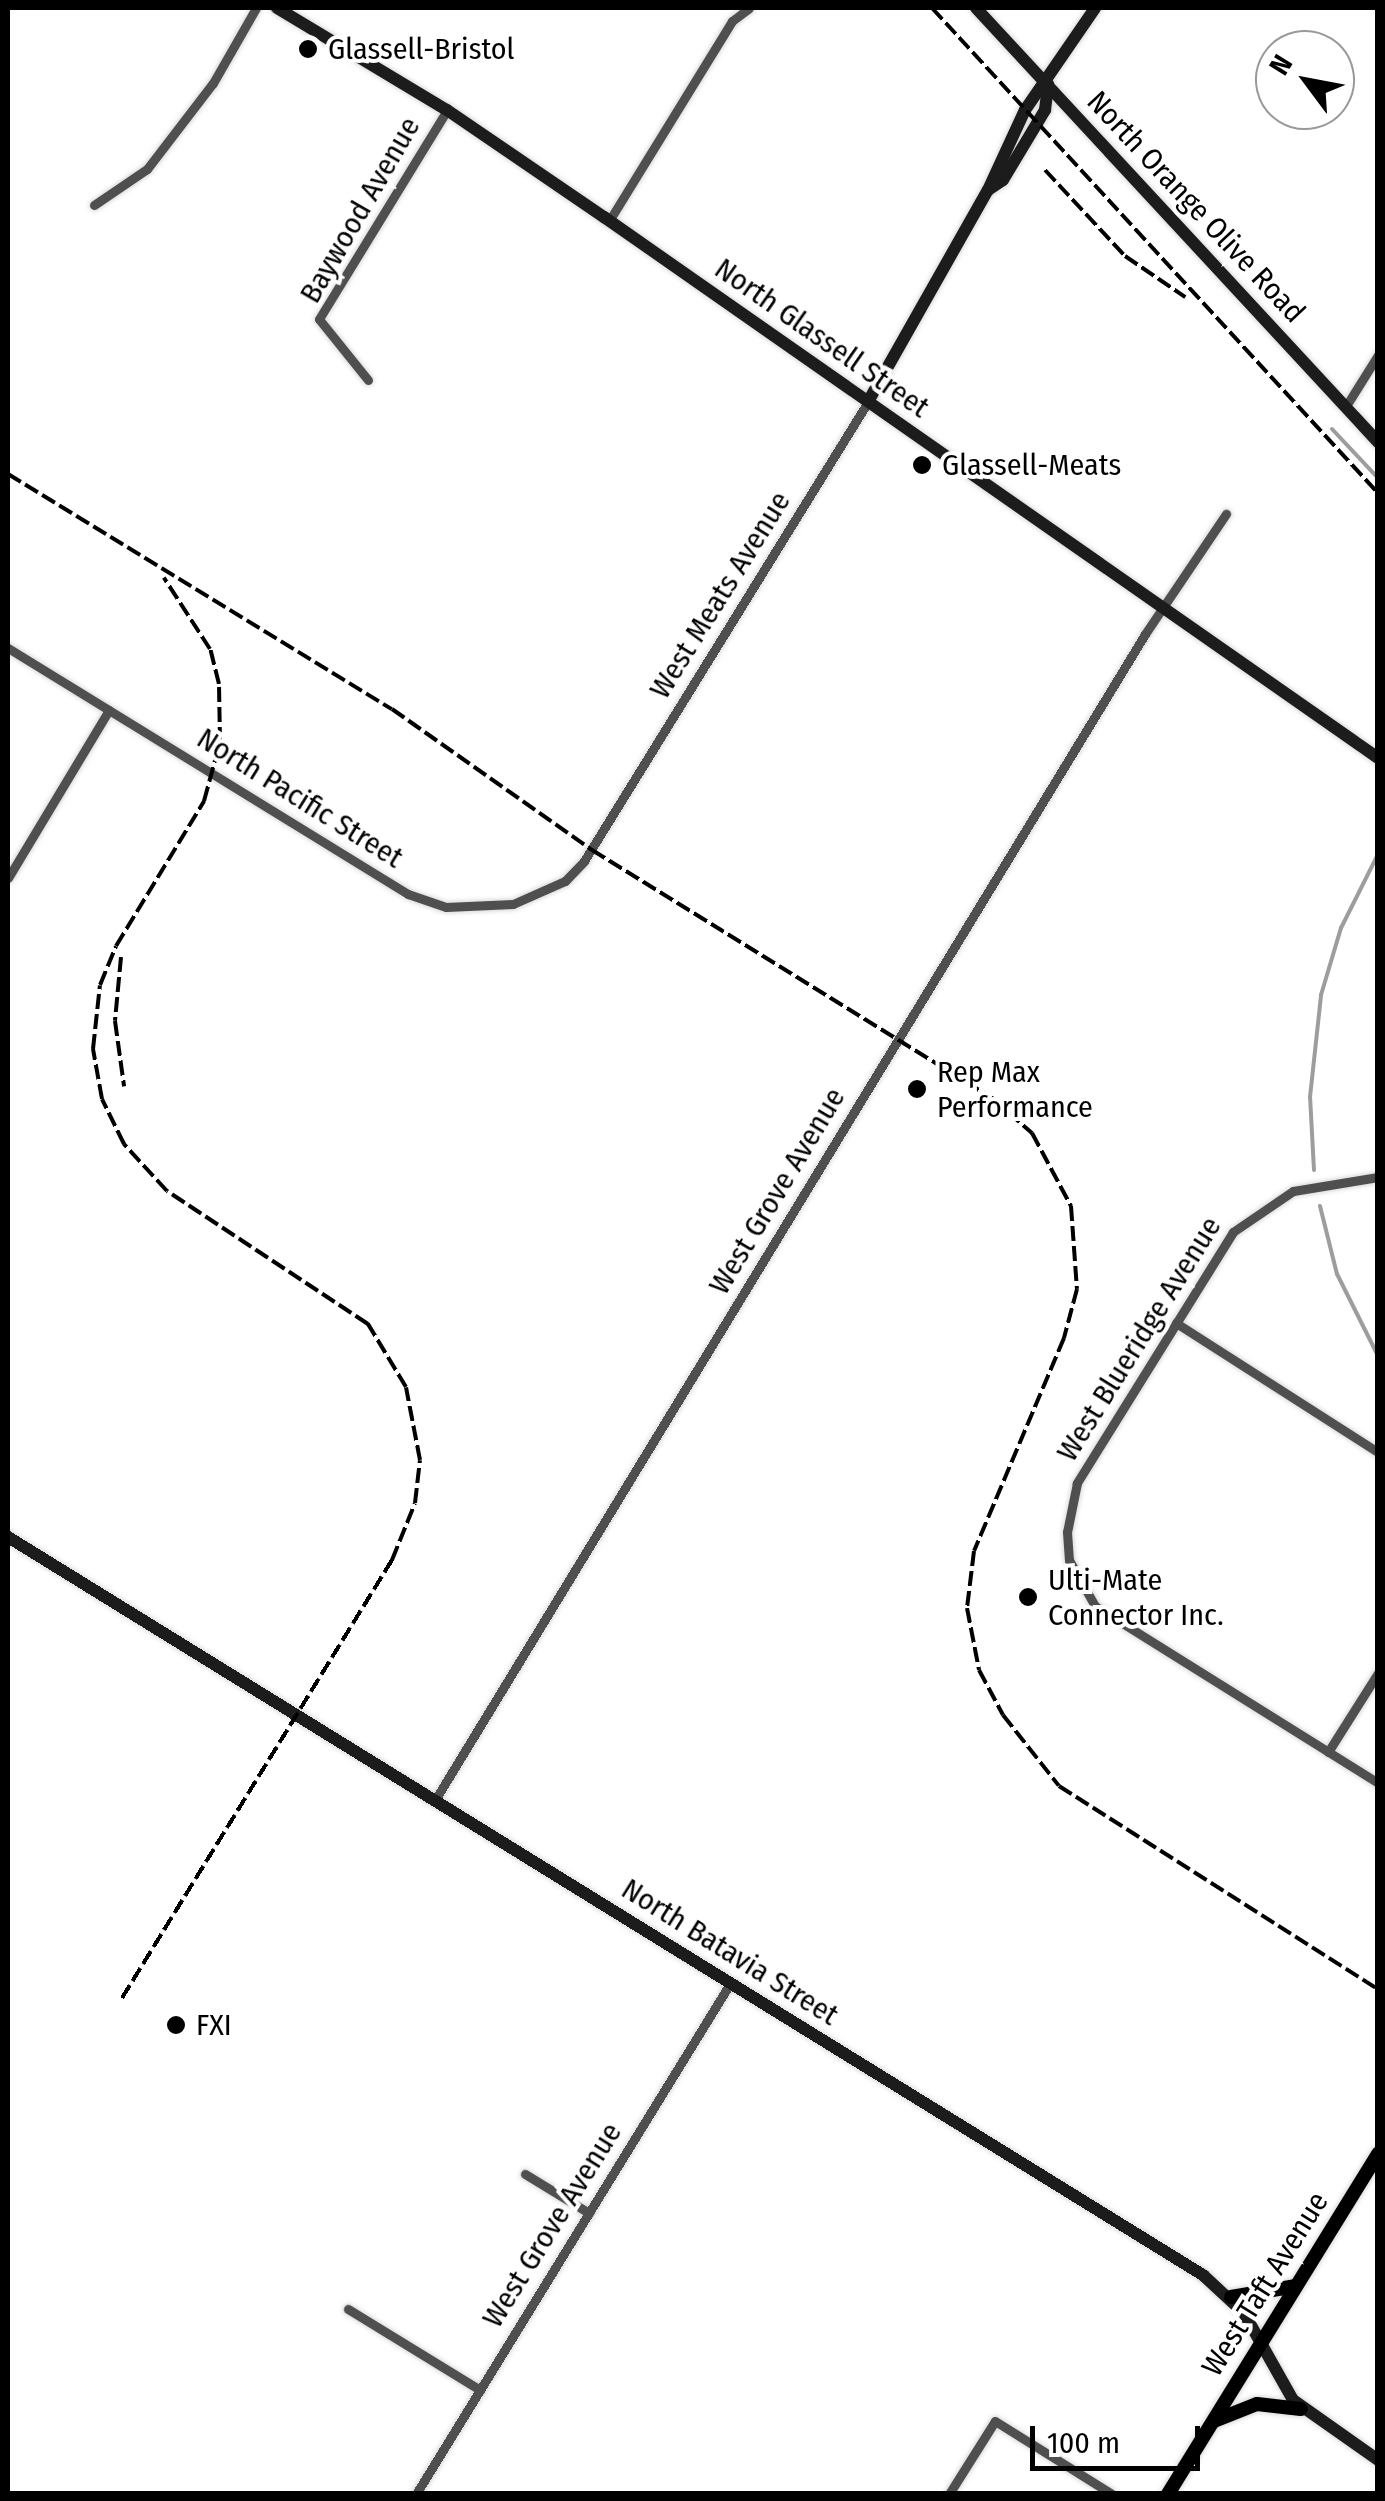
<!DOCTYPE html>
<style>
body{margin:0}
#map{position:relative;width:1385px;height:2501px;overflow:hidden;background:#fff;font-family:"Fira Sans Condensed",sans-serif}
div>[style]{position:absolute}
.stream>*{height:4px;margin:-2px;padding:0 2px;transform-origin:2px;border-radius:2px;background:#9d9d9d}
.roads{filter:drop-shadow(0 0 2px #dbdbdb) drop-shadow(0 0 2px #dbdbdb)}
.street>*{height:9px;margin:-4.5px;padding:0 4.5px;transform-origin:4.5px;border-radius:4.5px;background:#4f4f4f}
.secondary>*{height:12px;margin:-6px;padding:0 6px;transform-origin:6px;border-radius:6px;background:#1c1c1c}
.primary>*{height:14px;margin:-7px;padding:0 7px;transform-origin:7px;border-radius:7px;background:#000}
.rail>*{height:4px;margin-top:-2px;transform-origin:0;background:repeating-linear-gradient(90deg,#000 0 15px,transparent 0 20px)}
.dots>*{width:28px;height:28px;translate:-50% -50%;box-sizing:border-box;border:5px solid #fff;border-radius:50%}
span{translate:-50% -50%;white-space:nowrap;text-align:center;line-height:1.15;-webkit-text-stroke:8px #fff;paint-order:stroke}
.poi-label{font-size:30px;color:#000}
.left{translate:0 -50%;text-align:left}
.street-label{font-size:30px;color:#000}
.frame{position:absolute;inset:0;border:10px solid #000;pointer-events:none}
.north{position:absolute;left:1255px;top:30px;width:100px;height:100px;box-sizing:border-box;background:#fff;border:2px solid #999;border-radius:50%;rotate:302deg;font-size:28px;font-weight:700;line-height:40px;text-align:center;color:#000}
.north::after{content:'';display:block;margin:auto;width:35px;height:45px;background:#000;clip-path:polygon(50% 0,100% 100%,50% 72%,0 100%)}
.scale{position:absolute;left:1030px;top:2426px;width:170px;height:45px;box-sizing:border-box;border:5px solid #000;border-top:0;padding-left:12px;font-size:30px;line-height:35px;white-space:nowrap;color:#000;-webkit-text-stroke:8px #fff;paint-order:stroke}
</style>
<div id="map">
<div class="stream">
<div style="left:1332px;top:429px;width:67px;rotate:46.8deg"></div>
<div style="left:1314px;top:1170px;width:73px;rotate:-93.1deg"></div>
<div style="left:1310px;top:1097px;width:103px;rotate:-83.8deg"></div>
<div style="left:1321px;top:995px;width:70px;rotate:-73.4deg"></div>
<div style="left:1341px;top:928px;width:83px;rotate:-63.4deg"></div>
<div style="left:1320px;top:1206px;width:70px;rotate:76deg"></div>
<div style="left:1337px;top:1274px;width:92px;rotate:63.4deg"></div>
</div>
<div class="roads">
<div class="street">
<div style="left:94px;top:205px;width:64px;rotate:-34.2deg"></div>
<div style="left:147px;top:169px;width:108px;rotate:-52.5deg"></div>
<div style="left:213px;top:83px;width:86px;rotate:-60.2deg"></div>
<div style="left:609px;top:221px;width:235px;rotate:-58.4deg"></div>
<div style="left:732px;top:21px;width:21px;rotate:-37deg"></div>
<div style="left:368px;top:380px;width:78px;rotate:-128.8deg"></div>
<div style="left:319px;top:319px;width:245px;rotate:-58.5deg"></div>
<div style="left:1346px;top:406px;width:60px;rotate:-57.9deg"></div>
<div style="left:8px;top:648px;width:470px;rotate:31.6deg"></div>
<div style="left:408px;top:894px;width:40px;rotate:18.9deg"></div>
<div style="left:446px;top:907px;width:67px;rotate:-2.6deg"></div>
<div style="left:513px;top:904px;width:57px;rotate:-23.9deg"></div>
<div style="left:565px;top:881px;width:28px;rotate:-46deg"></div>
<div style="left:584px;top:861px;width:542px;rotate:-58.27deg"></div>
<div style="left:8px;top:878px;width:196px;rotate:-59deg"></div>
<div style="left:1378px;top:1177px;width:86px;rotate:170.6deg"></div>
<div style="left:1293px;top:1191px;width:73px;rotate:145.7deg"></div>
<div style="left:1233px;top:1232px;width:296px;rotate:121.9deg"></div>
<div style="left:1077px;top:1483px;width:50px;rotate:101.5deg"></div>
<div style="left:1067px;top:1532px;width:28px;rotate:86deg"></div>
<div style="left:1069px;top:1560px;width:53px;rotate:60.5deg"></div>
<div style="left:1095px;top:1606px;width:334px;rotate:32deg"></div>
<div style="left:1176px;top:1323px;width:240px;rotate:32.6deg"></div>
<div style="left:1328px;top:1752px;width:93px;rotate:-57.7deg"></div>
<div style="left:435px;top:1800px;width:1365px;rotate:-58.66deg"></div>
<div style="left:1145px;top:634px;width:145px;rotate:-56deg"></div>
<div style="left:525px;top:2174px;width:75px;rotate:31.4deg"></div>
<div style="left:348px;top:2309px;width:155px;rotate:31.5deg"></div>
<div style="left:416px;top:2494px;width:601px;rotate:-58.4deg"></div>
<div style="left:949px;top:2494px;width:86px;rotate:-57.8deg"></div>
<div style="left:995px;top:2421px;width:138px;rotate:32deg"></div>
</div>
<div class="secondary">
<div style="left:277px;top:8px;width:198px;rotate:31deg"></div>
<div style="left:447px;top:110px;width:190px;rotate:34.3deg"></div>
<div style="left:604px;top:217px;width:944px;rotate:34.95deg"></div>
<div style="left:976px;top:8px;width:592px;rotate:47.19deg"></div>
<div style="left:988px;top:190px;width:18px;rotate:-34deg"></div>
<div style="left:1003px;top:180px;width:82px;rotate:-59deg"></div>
<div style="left:1045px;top:110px;width:26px;rotate:-83deg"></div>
<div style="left:869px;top:400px;width:241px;rotate:-60.5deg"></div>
<div style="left:988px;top:190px;width:88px;rotate:-65.2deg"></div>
<div style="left:1025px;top:110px;width:124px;rotate:-55.5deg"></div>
<div style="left:8px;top:1537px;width:1405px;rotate:31.7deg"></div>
<div style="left:1203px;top:2275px;width:56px;rotate:42.8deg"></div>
<div style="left:1244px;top:2313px;width:100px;rotate:60.6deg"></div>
<div style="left:1293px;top:2400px;width:104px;rotate:35.2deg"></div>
</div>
<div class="primary">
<div style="left:1231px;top:2297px;width:66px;rotate:-9.6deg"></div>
<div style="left:1214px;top:2421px;width:46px;rotate:-21.6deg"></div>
<div style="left:1257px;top:2404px;width:44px;rotate:6.5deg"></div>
<div style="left:1168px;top:2494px;width:400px;rotate:-58.3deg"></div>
</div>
</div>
<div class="rail">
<div style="left:932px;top:8px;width:659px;rotate:47.4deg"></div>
<div style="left:1045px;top:170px;width:117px;rotate:47.1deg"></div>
<div style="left:1125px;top:256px;width:73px;rotate:34.3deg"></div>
<div style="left:8px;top:474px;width:450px;rotate:31.5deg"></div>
<div style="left:392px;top:709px;width:245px;rotate:35.2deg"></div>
<div style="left:592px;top:850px;width:472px;rotate:31.8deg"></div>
<div style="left:993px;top:1099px;width:52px;rotate:41.1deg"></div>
<div style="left:1032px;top:1133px;width:83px;rotate:61.9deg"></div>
<div style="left:1071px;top:1206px;width:83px;rotate:85.9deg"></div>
<div style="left:1077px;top:1289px;width:51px;rotate:104.9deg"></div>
<div style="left:1064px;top:1338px;width:231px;rotate:112.9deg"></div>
<div style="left:974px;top:1551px;width:57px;rotate:97deg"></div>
<div style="left:967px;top:1608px;width:63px;rotate:79deg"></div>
<div style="left:979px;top:1670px;width:51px;rotate:61.9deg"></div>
<div style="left:1003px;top:1715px;width:90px;rotate:51.7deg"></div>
<div style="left:1059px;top:1786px;width:378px;rotate:32.5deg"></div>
<div style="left:121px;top:957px;width:64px;rotate:95.4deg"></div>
<div style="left:115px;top:1021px;width:66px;rotate:82.1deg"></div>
<div style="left:122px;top:1998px;width:515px;rotate:-58.35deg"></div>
<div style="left:392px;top:1560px;width:61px;rotate:-68deg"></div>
<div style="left:415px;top:1503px;width:43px;rotate:-83.4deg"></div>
<div style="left:420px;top:1460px;width:74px;rotate:-100.9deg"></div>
<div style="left:406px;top:1387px;width:74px;rotate:-121.1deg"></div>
<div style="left:368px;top:1324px;width:241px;rotate:-146.5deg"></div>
<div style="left:167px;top:1191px;width:64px;rotate:-132.5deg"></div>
<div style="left:124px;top:1144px;width:50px;rotate:-116.1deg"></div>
<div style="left:102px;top:1099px;width:51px;rotate:-100.2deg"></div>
<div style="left:93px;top:1049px;width:64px;rotate:-83.8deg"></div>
<div style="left:100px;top:985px;width:42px;rotate:-67.7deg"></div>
<div style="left:116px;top:946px;width:170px;rotate:-58.7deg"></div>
<div style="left:204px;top:801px;width:61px;rotate:-74.8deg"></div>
<div style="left:220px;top:742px;width:58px;rotate:-91deg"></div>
<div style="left:219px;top:684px;width:36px;rotate:-104deg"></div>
<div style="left:210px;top:649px;width:85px;rotate:-122.9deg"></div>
</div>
<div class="dots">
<div style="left:308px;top:49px;background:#000"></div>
<div style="left:922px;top:465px;background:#000"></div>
<div style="left:917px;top:1089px;background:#000"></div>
<div style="left:1028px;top:1597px;background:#000"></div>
<div style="left:176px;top:2025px;background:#000"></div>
</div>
<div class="poi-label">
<span class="left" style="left:328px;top:49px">Glassell-Bristol</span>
<span class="left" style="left:942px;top:465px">Glassell-Meats</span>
<span class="left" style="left:937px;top:1089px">Rep Max<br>Performance</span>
<span class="left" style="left:1048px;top:1597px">Ulti-Mate<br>Connector Inc.</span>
<span class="left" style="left:196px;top:2025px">FXI</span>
</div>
<div class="street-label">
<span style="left:1196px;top:207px;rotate:47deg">North Orange Olive Road</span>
<span style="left:360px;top:210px;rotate:-60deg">Baywood Avenue</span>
<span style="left:822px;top:338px;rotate:35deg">North Glassell Street</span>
<span style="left:720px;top:595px;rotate:-58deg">West Meats Avenue</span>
<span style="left:300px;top:798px;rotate:32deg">North Pacific Street</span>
<span style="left:777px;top:1191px;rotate:-59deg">West Grove Avenue</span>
<span style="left:1139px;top:1339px;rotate:-58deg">West Blueridge Avenue</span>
<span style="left:730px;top:1952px;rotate:32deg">North Batavia Street</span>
<span style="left:552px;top:2225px;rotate:-58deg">West Grove Avenue</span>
<span style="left:1265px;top:2284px;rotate:-58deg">West Taft Avenue</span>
</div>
<div class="frame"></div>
<div class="north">N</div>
<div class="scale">100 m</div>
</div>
